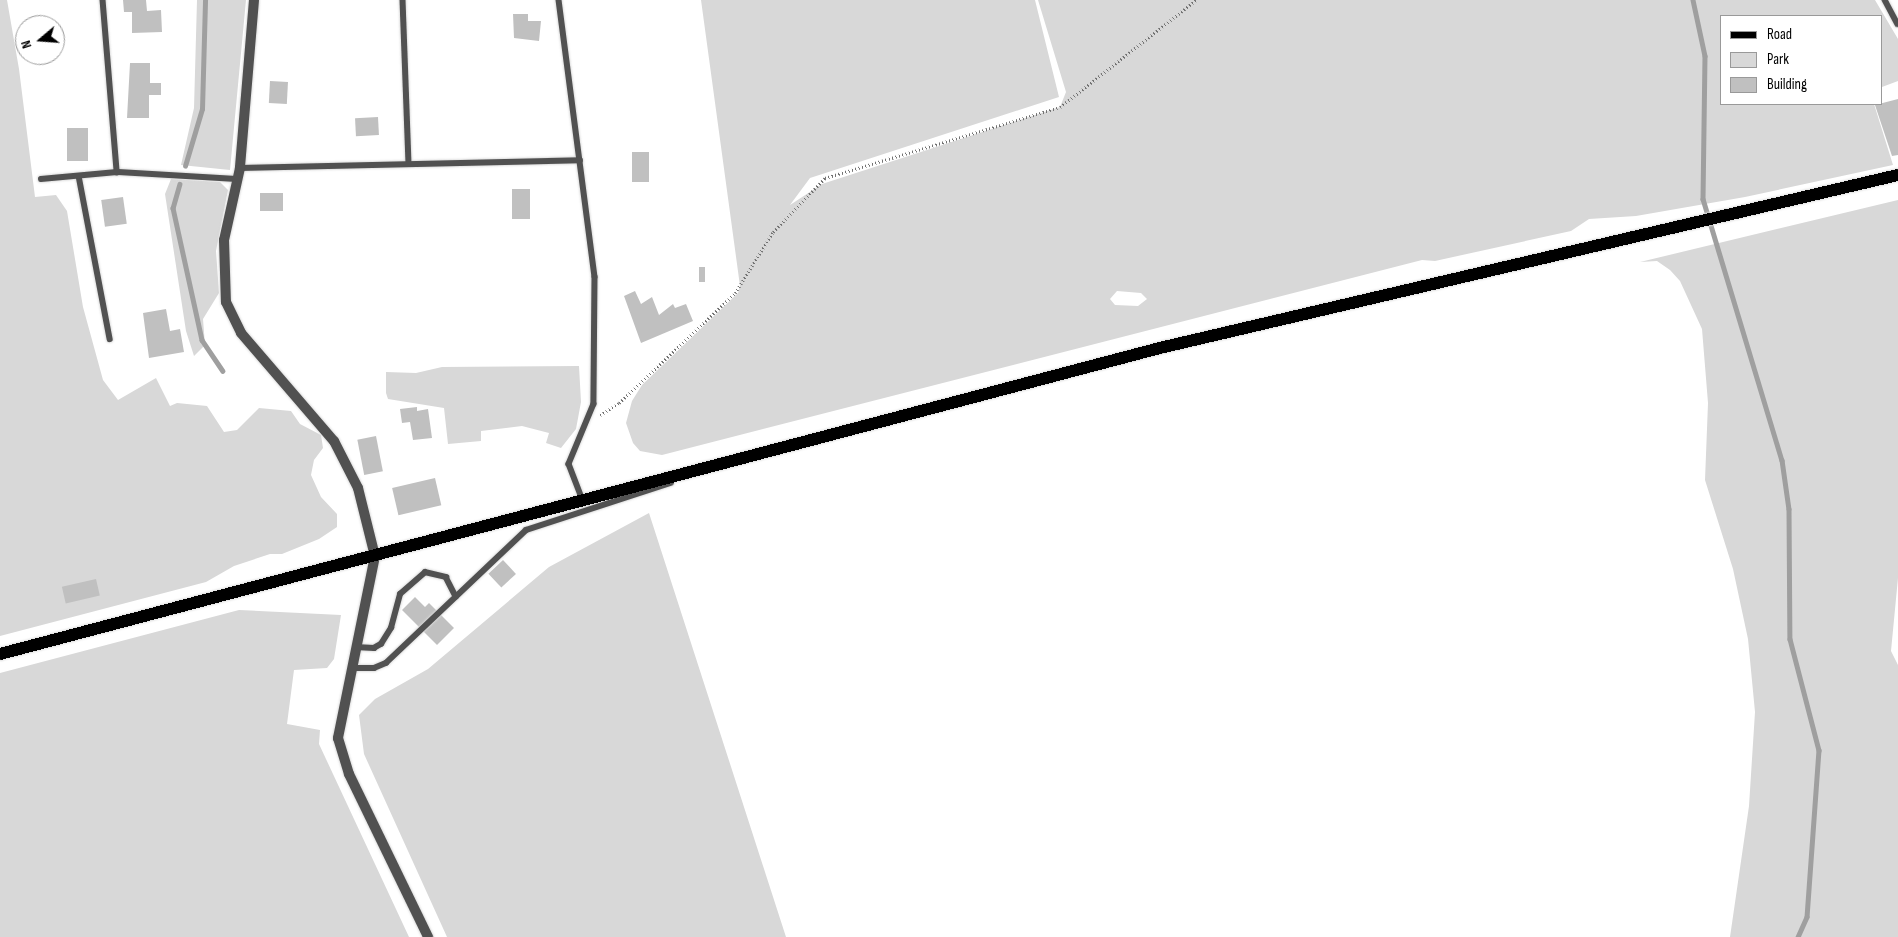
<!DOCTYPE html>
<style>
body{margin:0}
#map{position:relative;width:1898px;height:937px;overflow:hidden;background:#fff;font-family:"Sofia Sans Condensed",sans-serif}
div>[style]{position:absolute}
.green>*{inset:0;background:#d8d8d8}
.stream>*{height:4.5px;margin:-2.25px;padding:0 2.25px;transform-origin:2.25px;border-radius:2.25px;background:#9f9f9f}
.building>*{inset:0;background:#c0c0c0;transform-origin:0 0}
.path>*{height:2.5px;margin-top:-1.25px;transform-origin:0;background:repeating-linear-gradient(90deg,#737373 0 1px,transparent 0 3.5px)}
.roads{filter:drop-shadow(0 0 1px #dbdbdb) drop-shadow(0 0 1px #dbdbdb)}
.service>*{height:5.5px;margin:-2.75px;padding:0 2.75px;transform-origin:2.75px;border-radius:2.75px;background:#515151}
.minor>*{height:10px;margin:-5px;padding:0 5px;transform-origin:5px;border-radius:5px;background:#515151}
.tertiary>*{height:10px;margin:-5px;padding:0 5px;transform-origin:5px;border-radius:5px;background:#515151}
.primary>*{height:12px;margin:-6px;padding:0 6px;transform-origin:6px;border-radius:6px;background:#000}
span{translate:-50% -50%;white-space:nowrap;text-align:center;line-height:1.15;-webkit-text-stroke:4.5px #fff;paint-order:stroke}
.legend{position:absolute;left:1720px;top:15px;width:162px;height:90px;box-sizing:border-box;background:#fff;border:1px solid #999;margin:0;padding:6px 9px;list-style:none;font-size:15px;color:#000}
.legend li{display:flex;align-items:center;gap:10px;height:25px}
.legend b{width:25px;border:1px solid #999}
.north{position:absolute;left:15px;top:15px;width:50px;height:50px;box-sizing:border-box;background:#fff;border:1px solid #999;border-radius:50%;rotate:252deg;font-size:14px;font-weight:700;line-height:20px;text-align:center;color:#000}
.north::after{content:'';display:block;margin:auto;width:18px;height:22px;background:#000;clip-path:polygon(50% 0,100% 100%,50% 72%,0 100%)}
</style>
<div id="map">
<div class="green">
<div style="clip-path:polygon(0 0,7px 0,19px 69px,35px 197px,56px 195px,67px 211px,83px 307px,103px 380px,118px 400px,156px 378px,170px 406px,177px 403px,207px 406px,224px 432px,237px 430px,259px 408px,291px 411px,300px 424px,321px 435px,323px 448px,314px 460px,311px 475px,321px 497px,337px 514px,337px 527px,319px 539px,282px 554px,270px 554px,234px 566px,206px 582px,0 636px)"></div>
<div style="clip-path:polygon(197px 0,246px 0,230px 170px,181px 165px,194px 108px)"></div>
<div style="clip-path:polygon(evenodd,701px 0,1035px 0,1059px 97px,810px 178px,790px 205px,822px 184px,1060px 107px,1066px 92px,1038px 0,1875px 0,1898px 39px,1898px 81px,1882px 87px,1882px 16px,1722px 16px,1722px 104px,1874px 104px,1893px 165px,1745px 197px,1636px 216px,1589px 219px,1571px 231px,1435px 261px,1422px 260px,662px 455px,640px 451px,633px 443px,626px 423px,632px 401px,642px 385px,738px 293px,740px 286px,701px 0,1117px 291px,1141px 293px,1147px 299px,1138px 306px,1115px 305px,1110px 299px,1117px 291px)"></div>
<div style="clip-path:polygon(171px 179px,220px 182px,228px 190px,216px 251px,219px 293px,203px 319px,205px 345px,194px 356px,186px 331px,165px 194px)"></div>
<div style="clip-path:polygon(1898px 200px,1898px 578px,1891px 651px,1898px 665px,1898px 937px,1730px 937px,1749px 806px,1755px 712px,1748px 639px,1733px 569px,1705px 480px,1708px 403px,1702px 329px,1680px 281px,1670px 270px,1657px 261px,1640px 262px)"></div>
<div style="clip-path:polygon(579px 366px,581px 402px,576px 429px,561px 448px,546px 443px,549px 433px,522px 426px,481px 431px,481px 441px,448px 444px,444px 408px,388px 399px,386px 393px,386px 372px,416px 373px,442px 367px)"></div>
<div style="clip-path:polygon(649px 513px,786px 937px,447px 937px,364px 754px,359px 715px,375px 699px,428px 669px,549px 567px)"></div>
<div style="clip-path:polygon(239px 610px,341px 615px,334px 659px,327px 668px,294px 670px,287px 724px,320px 730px,319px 744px,409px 937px,0 937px,0 673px)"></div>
</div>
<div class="stream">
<div style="left:1693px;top:0;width:57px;rotate:77.9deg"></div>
<div style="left:1705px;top:56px;width:143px;rotate:90.8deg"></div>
<div style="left:1703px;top:199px;width:273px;rotate:73.2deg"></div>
<div style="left:1782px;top:460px;width:49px;rotate:81.9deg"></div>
<div style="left:1789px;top:509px;width:130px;rotate:89.6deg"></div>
<div style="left:1790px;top:639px;width:115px;rotate:75.4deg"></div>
<div style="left:1819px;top:750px;width:167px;rotate:94.1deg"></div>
<div style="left:1807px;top:917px;width:22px;rotate:114deg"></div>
<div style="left:185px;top:166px;width:59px;rotate:-73.4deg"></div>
<div style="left:202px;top:109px;width:109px;rotate:-88.4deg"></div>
<div style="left:180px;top:184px;width:25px;rotate:106deg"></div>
<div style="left:173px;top:208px;width:135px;rotate:77.6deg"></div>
<div style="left:202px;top:340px;width:37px;rotate:56deg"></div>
</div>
<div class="building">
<div style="clip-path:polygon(123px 0,146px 0,147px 11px,161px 10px,162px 32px,132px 33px,132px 12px,124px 12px)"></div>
<div style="clip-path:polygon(513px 14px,528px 14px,528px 21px,541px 21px,539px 41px,514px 38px)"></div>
<div style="clip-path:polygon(130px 63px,150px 63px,150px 83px,161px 83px,161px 95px,149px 95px,149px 118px,127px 118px)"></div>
<div style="left:270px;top:81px;width:18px;height:22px;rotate:3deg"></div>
<div style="clip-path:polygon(1898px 99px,1898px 155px,1892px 156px,1875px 105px)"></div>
<div style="left:378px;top:117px;width:18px;height:23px;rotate:87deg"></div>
<div style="left:67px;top:128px;width:21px;height:33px"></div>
<div style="left:632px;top:152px;width:17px;height:30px"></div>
<div style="left:512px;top:189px;width:18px;height:30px"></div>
<div style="left:260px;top:193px;width:23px;height:18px"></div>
<div style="left:123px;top:197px;width:27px;height:22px;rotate:82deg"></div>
<div style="left:699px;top:267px;width:6px;height:15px"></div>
<div style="clip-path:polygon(635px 291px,641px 304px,652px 297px,659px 315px,673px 304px,675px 308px,686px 304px,693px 321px,641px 343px,624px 296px)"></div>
<div style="clip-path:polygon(166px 309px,170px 331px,180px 329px,184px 352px,149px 358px,143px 313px)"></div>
<div style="clip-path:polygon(417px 407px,417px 411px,428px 409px,432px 438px,413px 440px,410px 422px,402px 423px,400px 409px)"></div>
<div style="left:376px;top:436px;width:36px;height:19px;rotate:79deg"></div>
<div style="left:435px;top:478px;width:28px;height:44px;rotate:77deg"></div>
<div style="left:503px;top:560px;width:19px;height:20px;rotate:47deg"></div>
<div style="left:96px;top:579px;width:17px;height:35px;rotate:77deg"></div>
<div style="clip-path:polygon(415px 597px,425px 607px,429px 603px,454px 628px,437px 645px,402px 610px)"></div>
</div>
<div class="path">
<div style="left:600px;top:415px;width:22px;rotate:-32deg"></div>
<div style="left:619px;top:403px;width:160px;rotate:-43.5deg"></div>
<div style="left:735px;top:293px;width:72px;rotate:-58.1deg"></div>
<div style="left:773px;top:232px;width:75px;rotate:-46.1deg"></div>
<div style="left:825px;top:178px;width:245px;rotate:-16.8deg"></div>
<div style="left:1060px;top:107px;width:173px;rotate:-38.2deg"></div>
</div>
<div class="roads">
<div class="service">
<div style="left:103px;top:0;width:173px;rotate:85.3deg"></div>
<div style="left:117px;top:172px;width:121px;rotate:3.3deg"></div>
<div style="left:403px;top:0;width:164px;rotate:87.9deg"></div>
<div style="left:559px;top:0;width:279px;rotate:82.6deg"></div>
<div style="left:595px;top:277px;width:127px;rotate:90.5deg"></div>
<div style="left:594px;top:404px;width:65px;rotate:112.6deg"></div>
<div style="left:569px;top:464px;width:39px;rotate:69deg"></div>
<div style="left:1885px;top:0;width:27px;rotate:62deg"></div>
<div style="left:240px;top:168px;width:340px;rotate:-1.3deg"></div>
<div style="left:79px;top:176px;width:166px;rotate:79.2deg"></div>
<div style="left:41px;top:179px;width:76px;rotate:-5.3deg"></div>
<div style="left:355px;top:647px;width:19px;rotate:3deg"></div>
<div style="left:374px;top:648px;width:8px;rotate:-30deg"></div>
<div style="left:381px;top:644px;width:19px;rotate:-58deg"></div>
<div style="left:391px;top:628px;width:35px;rotate:-75deg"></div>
<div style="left:400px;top:594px;width:33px;rotate:-41deg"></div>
<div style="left:425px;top:572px;width:22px;rotate:13deg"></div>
<div style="left:446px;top:577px;width:22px;rotate:63deg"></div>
<div style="left:351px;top:668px;width:23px"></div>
<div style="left:374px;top:668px;width:13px;rotate:-23deg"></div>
<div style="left:386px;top:663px;width:193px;rotate:-43.5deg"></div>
<div style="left:526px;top:530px;width:152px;rotate:-18deg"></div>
</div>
<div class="minor">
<div style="left:254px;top:0;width:169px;rotate:94.8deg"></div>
<div style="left:240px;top:168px;width:74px;rotate:102.5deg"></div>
<div style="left:224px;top:240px;width:62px;rotate:88.2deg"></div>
<div style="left:226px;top:302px;width:34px;rotate:64deg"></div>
<div style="left:241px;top:333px;width:143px;rotate:49.3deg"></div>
<div style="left:334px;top:441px;width:53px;rotate:62.9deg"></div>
<div style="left:358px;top:488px;width:70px;rotate:76deg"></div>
</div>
<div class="tertiary">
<div style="left:375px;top:556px;width:186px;rotate:101.5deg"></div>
<div style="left:338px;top:738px;width:38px;rotate:73deg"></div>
<div style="left:349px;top:774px;width:181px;rotate:64.1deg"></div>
</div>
<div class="primary">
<div style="left:0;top:654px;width:1204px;rotate:-14.78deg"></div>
<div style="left:1164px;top:347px;width:754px;rotate:-13.19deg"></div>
</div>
</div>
<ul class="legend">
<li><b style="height:6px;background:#000"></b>Road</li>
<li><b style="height:14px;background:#d8d8d8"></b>Park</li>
<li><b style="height:14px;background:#c0c0c0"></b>Building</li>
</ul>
<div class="north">N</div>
</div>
